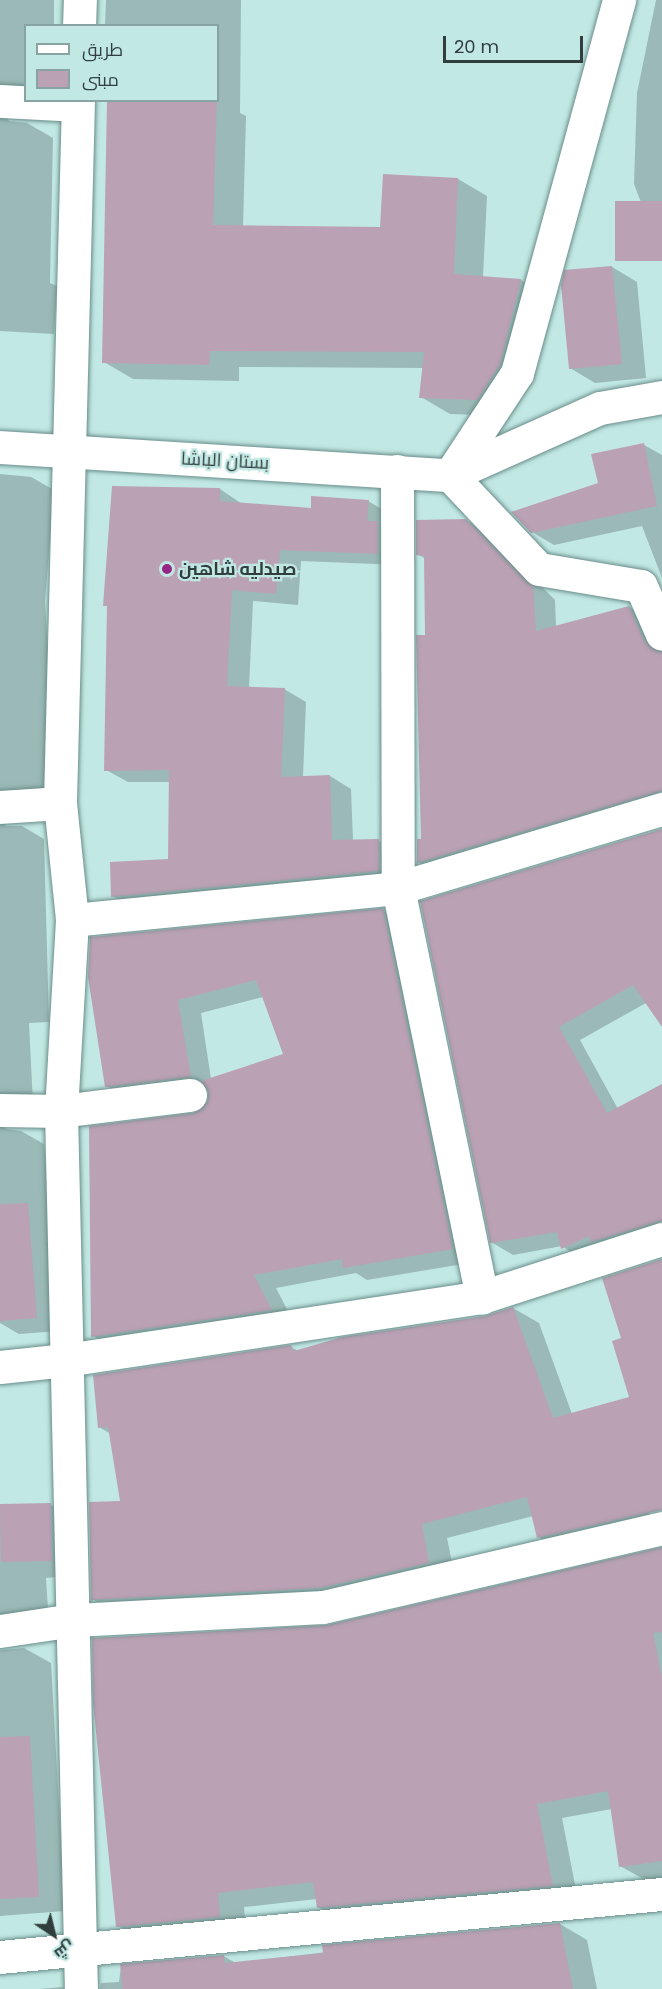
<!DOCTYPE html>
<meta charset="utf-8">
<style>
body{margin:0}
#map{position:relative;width:662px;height:1989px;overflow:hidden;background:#c2e8e4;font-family:Poppins,Cairo,sans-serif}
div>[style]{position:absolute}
.shadow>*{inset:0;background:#0003}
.building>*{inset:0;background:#bba1b4;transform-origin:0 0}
.roads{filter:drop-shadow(0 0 2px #698d8a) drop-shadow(0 0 2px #698d8a)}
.minor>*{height:33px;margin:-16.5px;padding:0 16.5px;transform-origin:16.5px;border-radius:16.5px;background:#fff}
.dots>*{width:16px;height:16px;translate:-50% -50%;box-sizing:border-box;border:3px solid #c2e8e4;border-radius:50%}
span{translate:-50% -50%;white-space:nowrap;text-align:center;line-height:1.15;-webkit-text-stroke:4.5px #c2e8e4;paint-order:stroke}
.street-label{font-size:18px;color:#303f3e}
.poi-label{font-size:18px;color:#303f3e;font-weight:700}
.left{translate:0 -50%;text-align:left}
.legend{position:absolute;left:24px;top:24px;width:195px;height:78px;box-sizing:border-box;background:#c2e8e4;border:2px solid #88a4a2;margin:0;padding:8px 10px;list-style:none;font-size:18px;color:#303f3e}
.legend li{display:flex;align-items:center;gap:12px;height:30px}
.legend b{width:30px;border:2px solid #88a4a2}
.north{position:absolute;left:24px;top:1905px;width:60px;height:60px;-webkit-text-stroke:4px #c2e8e4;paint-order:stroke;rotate:145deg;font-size:16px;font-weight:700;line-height:24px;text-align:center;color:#303f3e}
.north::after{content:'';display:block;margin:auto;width:21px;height:27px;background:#303f3e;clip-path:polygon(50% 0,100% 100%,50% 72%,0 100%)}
.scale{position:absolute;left:443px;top:36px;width:140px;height:27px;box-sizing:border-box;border:3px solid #303f3e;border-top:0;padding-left:8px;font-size:18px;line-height:21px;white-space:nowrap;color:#303f3e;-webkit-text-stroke:4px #c2e8e4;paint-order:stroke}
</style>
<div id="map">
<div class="shadow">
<div style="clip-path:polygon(0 0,54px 0,54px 26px,26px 26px,26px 98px,7px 116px,9px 121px,27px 123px,53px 138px,50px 283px,57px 286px,54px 334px,0 331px)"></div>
<div style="clip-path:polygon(106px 0,241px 0,240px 113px,246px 116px,243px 227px,382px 229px,458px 179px,487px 196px,483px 277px,521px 280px,550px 297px,507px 416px,450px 414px,421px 397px,424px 368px,239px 367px,239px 381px,133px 379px,104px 362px,108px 100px,218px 100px,218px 26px,105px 26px)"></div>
<div style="clip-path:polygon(656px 0,662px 0,662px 257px,634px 184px,637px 93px)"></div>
<div style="clip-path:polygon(612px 267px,637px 282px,646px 378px,595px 383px,570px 368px)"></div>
<div style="clip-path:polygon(644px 445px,662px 455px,662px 578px,642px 526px,554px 545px,532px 532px,599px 484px)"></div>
<div style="clip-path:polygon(0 474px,31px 477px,54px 490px,45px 602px,48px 651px,44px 799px,3px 821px,6px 826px,22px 826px,44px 839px,49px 1022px,29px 1023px,33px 1104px,3px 1124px,6px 1129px,21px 1131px,44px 1144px,59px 1331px,19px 1334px,0 1323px)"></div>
<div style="clip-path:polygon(220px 489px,242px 504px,312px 510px,368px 501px,390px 514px,400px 565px,301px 561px,298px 605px,253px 601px,249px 688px,284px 689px,306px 702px,303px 777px,330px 776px,351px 789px,353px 841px,379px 841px,401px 853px,401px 883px,134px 909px,112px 896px,170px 861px,170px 782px,128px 782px,106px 770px,108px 607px,104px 605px)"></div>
<div style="clip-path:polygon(465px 520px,488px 533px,555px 600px,556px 627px,629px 607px,651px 620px,662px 642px,662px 808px,440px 875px,418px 862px,422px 840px,427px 636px,426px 559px,417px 554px)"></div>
<div style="clip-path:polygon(662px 830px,662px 1026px,646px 1003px,580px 1040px,618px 1109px,662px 1086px,662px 1239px,584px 1261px,562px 1246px,513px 1255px,491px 1242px,422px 902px)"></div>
<div style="clip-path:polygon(evenodd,383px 910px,406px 923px,475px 1262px,367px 1280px,356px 1273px,276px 1288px,294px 1323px,116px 1350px,93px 1336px,193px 1115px,209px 1103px,209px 1090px,130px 1099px,107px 1086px,89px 976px,383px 910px,263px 997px,285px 1055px,211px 1079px,201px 1013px,263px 997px)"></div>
<div style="clip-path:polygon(513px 1308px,539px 1323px,572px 1414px,632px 1419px,653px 1531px,564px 1552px,538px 1537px,533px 1516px,447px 1538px,455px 1577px,118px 1614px,92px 1599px,122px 1502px,111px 1434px,99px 1427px,290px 1347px,299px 1351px,485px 1317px)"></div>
<div style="clip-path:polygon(51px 1505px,78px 1520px,79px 1575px,46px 1578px,49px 1624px,0 1626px,0 1507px)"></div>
<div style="clip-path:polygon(662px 1577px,662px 1879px,647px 1881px,620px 1866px,612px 1809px,562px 1818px,578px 1900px,344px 1922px,318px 1907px,317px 1899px,244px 1907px,246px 1932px,144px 1941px,118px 1926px,327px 1627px)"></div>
<div style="clip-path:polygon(24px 1648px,51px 1663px,65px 1911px,0 1916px,0 1650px)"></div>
<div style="clip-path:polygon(560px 1924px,587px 1940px,597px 1989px,100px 1989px,101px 1983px,119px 1982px,121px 1966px,223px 1956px,236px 1963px)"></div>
<div style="clip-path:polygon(62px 1987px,65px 1989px,40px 1989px)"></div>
</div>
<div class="building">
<div style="clip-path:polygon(107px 100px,217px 100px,213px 225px,380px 227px,383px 174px,458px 178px,454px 274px,521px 279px,500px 365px,477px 400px,419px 398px,424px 352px,210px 351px,209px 365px,102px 363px)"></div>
<div style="left:662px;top:201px;width:60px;height:47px;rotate:90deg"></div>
<div style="clip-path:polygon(612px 266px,622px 364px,569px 369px,561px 285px,564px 270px)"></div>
<div style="clip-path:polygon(644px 443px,657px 506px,531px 533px,511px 512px,598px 483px,591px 454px)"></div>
<div style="clip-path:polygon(112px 486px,220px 488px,220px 501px,311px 508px,311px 496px,369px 500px,367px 521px,378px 521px,378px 554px,280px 550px,276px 594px,232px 590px,227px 686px,285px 688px,281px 777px,330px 775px,332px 840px,379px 839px,379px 871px,111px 897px,110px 862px,168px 859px,169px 770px,104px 771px,107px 606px,103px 606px)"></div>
<div style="clip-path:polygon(466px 519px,533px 586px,536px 631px,629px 606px,645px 642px,662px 652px,662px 791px,417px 863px,417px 839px,421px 839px,416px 635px,425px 635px,424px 556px,416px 555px,416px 520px)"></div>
<div style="clip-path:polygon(662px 829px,662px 1027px,633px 985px,559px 1027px,607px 1113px,662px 1084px,662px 1221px,591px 1242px,589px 1236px,561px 1249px,557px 1232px,490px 1243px,420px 901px)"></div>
<div style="clip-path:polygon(383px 908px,453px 1249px,343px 1268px,342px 1259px,254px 1275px,272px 1310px,91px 1337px,89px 1126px,193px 1113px,207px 1102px,208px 1092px,201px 1081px,283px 1054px,256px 980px,178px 1000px,191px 1077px,105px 1087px,88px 977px,90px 937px)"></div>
<div style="clip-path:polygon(28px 1203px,37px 1318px,0 1321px,0 1204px)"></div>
<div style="clip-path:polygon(662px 1259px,662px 1510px,537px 1538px,527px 1497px,422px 1524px,429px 1563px,320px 1588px,91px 1600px,89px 1502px,120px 1501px,108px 1427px,98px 1428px,93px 1375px,291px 1345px,294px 1351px,342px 1337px,485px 1316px,513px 1307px,553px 1418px,629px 1397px,612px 1341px,621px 1338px,602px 1278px)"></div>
<div style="left:51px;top:1503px;width:58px;height:51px;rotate:89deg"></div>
<div style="clip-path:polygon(662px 1547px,662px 1632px,653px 1633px,662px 1678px,662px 1861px,619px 1867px,608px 1791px,537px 1804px,553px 1886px,317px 1908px,313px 1882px,218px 1893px,220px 1917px,116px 1927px,93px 1703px,92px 1638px,327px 1625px)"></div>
<div style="clip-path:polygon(30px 1736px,39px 1897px,0 1899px,0 1737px)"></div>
<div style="clip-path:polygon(560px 1923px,573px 1989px,123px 1989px,120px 1964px,224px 1955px,226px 1980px,225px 1963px,323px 1953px,322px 1945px)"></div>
</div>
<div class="roads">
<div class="minor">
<div style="left:79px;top:26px;width:26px;rotate:-88deg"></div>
<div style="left:78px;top:100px;width:703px;rotate:91.47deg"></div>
<div style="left:60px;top:803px;width:118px;rotate:84.1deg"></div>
<div style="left:72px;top:920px;width:191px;rotate:93.3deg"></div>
<div style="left:61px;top:1111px;width:878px;rotate:88.7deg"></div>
<div style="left:0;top:101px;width:77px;rotate:3deg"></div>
<div style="left:0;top:447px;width:451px;rotate:3.6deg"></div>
<div style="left:450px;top:475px;width:164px;rotate:-24.1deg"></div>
<div style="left:600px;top:408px;width:63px;rotate:-10.1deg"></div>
<div style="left:397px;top:471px;width:417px;rotate:89.9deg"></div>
<div style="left:398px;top:888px;width:418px;rotate:78.4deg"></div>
<div style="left:450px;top:475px;width:122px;rotate:-56.7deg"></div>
<div style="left:517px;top:373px;width:387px;rotate:-74.7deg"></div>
<div style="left:450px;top:475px;width:129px;rotate:46.6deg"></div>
<div style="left:539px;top:569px;width:103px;rotate:9.5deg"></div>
<div style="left:641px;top:586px;width:52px;rotate:66.4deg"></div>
<div style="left:0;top:807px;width:60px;rotate:-3.8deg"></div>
<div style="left:72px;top:920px;width:328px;rotate:-5.6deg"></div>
<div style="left:398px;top:888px;width:276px;rotate:-16.7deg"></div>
<div style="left:0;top:1110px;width:61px;rotate:0.9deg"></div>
<div style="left:61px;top:1111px;width:130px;rotate:-7.1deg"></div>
<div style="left:0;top:1367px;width:66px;rotate:-6.1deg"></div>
<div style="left:66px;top:1360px;width:421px;rotate:-8.6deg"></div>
<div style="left:482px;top:1297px;width:189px;rotate:-17.9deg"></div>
<div style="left:0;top:1631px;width:75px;rotate:-8.5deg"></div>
<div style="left:74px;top:1620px;width:249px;rotate:-3deg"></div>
<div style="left:323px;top:1607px;width:348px;rotate:-13.1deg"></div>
<div style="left:0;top:1957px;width:665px;rotate:-5.44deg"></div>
</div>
</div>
<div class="dots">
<div style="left:167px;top:569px;background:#962686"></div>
</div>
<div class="street-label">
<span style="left:225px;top:461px;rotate:3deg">بستان الباشا</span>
</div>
<div class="poi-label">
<span class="left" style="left:179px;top:569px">صيدليه شاهين</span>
</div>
<ul class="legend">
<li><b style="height:8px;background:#fff"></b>طريق</li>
<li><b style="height:16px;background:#bba1b4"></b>مبنى</li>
</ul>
<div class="north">ش</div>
<div class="scale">20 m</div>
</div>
